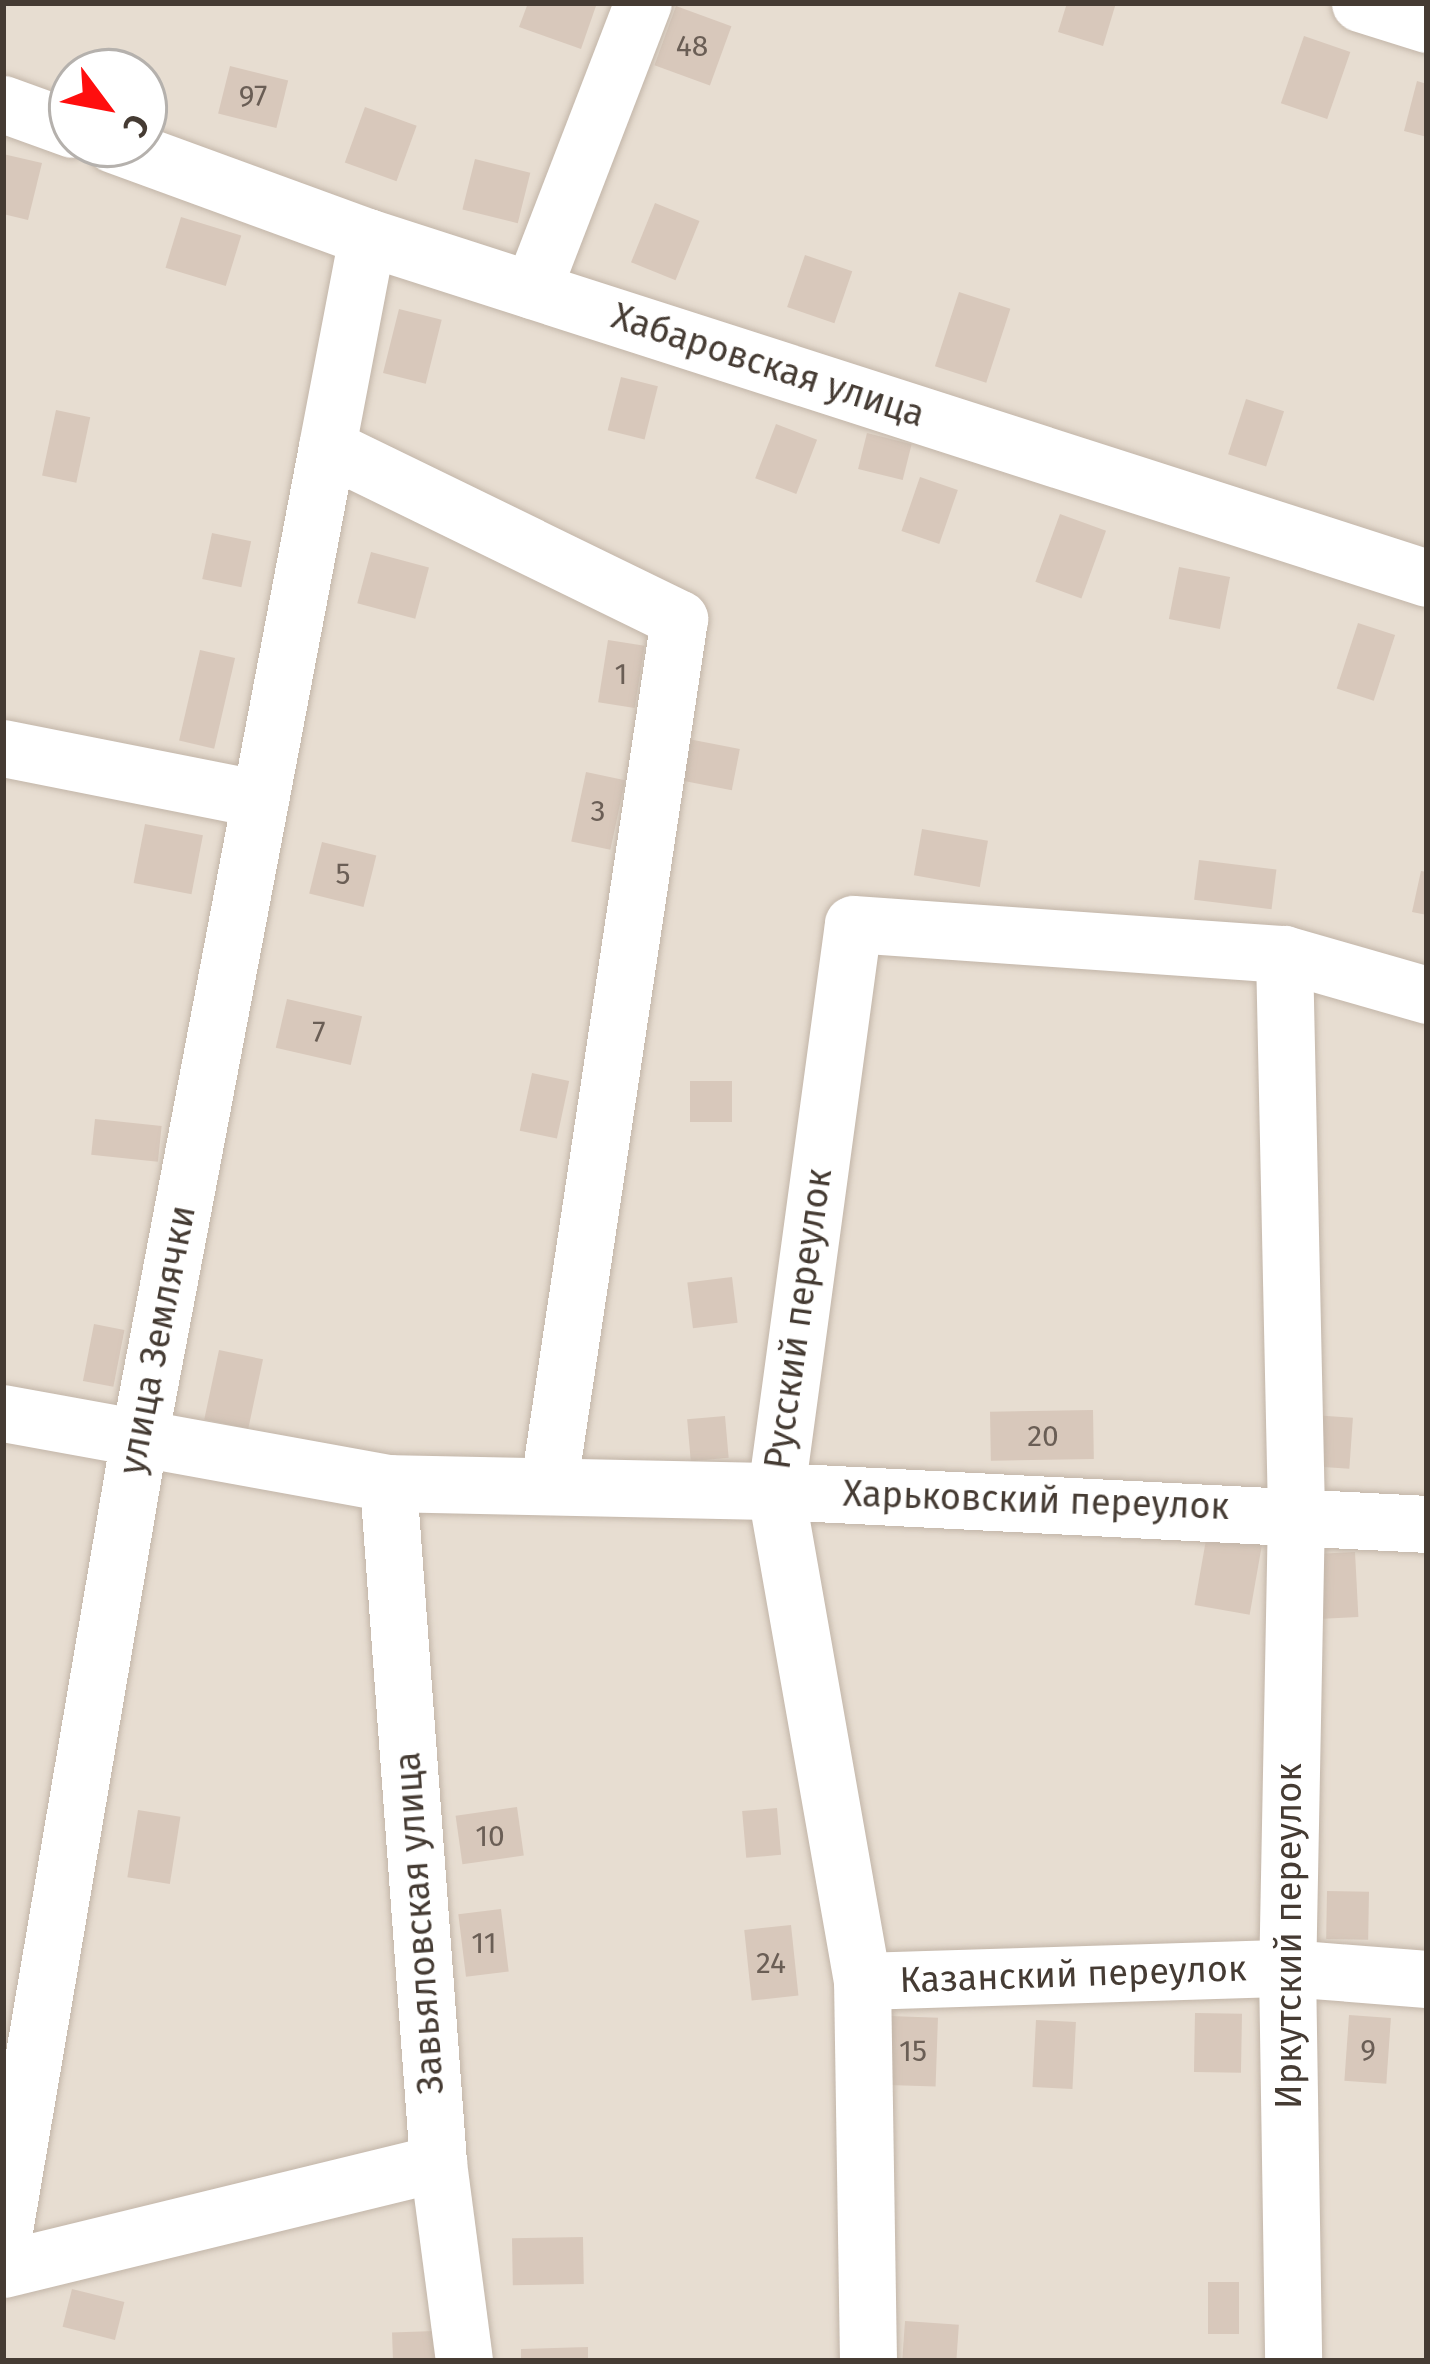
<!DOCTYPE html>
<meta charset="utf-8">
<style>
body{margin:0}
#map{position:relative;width:1430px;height:2364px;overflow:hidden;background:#f3ece3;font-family:"Fira Sans",sans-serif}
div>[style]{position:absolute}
.residential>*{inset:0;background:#e7ddd1}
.building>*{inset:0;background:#d8c8bb;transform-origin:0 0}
.roads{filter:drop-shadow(0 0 3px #c2b5a8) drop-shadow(0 0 3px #c2b5a8)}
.minor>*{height:57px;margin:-28.5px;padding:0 28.5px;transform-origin:28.5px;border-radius:28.5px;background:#fff}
span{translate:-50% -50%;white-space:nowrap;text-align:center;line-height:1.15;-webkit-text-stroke:10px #fff;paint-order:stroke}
.number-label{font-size:30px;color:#6a5e55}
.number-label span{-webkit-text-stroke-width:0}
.street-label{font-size:36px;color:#453b33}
.frame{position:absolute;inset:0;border:6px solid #453b33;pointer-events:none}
.north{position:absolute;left:48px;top:48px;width:120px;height:120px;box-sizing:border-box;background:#fff;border:3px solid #b5b1ad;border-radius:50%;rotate:122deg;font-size:33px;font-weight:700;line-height:48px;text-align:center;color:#453b33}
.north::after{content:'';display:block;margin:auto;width:42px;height:54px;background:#ff0e0e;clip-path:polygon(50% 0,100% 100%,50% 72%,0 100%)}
</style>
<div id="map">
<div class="residential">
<div style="clip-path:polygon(evenodd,3px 3px,1427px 3px,1427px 2361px,3px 2361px,3px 3px,72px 72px,144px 72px,144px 144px,72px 144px,72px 72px)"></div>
</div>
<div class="building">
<div style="clip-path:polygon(528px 3px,597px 3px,581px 49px,519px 27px)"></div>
<div style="clip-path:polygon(1067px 3px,1116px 3px,1103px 46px,1058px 32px)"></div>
<div style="left:676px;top:6px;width:59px;height:63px;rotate:20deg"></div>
<div style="left:1304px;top:36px;width:49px;height:71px;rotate:19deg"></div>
<div style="left:230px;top:66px;width:60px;height:49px;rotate:14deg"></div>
<div style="clip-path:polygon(1417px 81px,1427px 84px,1427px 137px,1404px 131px)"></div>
<div style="left:365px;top:107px;width:55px;height:59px;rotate:20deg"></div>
<div style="clip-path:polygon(3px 154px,42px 163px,28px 220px,3px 214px)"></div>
<div style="left:475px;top:159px;width:57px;height:52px;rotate:14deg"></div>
<div style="left:655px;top:203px;width:48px;height:64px;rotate:22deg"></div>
<div style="left:181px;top:217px;width:63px;height:53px;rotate:17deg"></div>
<div style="left:805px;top:255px;width:50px;height:55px;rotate:19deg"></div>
<div style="left:959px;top:292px;width:54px;height:78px;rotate:18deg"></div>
<div style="left:399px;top:309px;width:44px;height:66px;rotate:14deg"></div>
<div style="left:621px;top:377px;width:38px;height:55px;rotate:14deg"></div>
<div style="left:1246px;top:399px;width:40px;height:58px;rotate:18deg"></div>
<div style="left:56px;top:410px;width:35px;height:67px;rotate:12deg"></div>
<div style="left:776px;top:424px;width:44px;height:58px;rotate:21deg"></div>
<div style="left:867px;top:433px;width:46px;height:37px;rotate:14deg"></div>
<div style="left:920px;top:477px;width:40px;height:57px;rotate:19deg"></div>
<div style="left:1060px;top:514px;width:49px;height:72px;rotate:20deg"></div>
<div style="left:212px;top:533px;width:40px;height:47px;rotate:12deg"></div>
<div style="left:371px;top:552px;width:60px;height:53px;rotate:15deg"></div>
<div style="left:1179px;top:567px;width:52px;height:53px;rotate:11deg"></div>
<div style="left:1358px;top:623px;width:39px;height:69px;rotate:18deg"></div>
<div style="left:608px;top:640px;width:37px;height:63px;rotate:9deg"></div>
<div style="left:200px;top:650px;width:36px;height:93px;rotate:13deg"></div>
<div style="left:678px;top:737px;width:63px;height:42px;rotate:11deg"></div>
<div style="left:586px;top:772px;width:40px;height:71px;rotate:12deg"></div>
<div style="left:145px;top:824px;width:59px;height:60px;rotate:11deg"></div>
<div style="left:922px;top:829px;width:67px;height:47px;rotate:10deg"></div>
<div style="left:322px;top:842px;width:56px;height:53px;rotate:14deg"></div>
<div style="left:1199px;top:860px;width:78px;height:40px;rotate:7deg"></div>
<div style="clip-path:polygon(1421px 871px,1427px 872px,1427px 915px,1412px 912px)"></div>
<div style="left:287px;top:999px;width:77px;height:50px;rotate:13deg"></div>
<div style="left:532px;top:1073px;width:38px;height:59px;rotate:12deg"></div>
<div style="left:732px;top:1081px;width:41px;height:42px;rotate:90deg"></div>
<div style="left:95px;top:1119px;width:67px;height:36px;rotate:6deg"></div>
<div style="left:732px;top:1277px;width:46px;height:45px;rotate:83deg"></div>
<div style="left:94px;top:1324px;width:31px;height:58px;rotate:11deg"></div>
<div style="left:219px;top:1350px;width:45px;height:71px;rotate:12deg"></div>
<div style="left:1093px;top:1410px;width:49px;height:103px;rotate:89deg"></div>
<div style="left:1312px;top:1415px;width:41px;height:51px;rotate:4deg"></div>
<div style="left:725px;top:1416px;width:42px;height:38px;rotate:85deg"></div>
<div style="left:1207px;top:1534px;width:56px;height:72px;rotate:10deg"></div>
<div style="left:1355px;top:1552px;width:65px;height:35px;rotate:87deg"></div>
<div style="left:517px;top:1807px;width:49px;height:62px;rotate:82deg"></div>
<div style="left:777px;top:1808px;width:47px;height:35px;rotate:85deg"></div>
<div style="left:138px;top:1810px;width:43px;height:68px;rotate:9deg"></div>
<div style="left:1327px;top:1891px;width:42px;height:48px;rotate:1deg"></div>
<div style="left:501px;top:1909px;width:63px;height:43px;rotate:83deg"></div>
<div style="left:791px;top:1925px;width:71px;height:47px;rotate:84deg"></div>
<div style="left:1195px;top:2013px;width:47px;height:59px;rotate:1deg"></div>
<div style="left:1349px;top:2015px;width:42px;height:66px;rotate:4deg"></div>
<div style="left:891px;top:2016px;width:47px;height:69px;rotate:2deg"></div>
<div style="left:1036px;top:2020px;width:40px;height:67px;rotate:3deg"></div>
<div style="left:583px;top:2237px;width:47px;height:71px;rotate:89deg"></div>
<div style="left:1208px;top:2282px;width:31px;height:52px"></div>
<div style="left:72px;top:2289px;width:54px;height:39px;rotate:14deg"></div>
<div style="left:905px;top:2321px;width:54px;height:40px;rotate:4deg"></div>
<div style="left:435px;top:2331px;width:30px;height:43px;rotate:88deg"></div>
<div style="clip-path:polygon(588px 2347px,588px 2361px,521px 2361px,521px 2349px)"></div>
</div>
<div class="roads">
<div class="minor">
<div style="left:1360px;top:3px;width:70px;rotate:17.4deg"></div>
<div style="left:3px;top:104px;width:73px;rotate:19.9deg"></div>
<div style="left:113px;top:144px;width:270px;rotate:20.1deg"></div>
<div style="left:367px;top:237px;width:1113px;rotate:17.83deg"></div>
<div style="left:367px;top:237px;width:214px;rotate:100.8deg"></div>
<div style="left:327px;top:447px;width:392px;rotate:26deg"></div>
<div style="left:679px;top:619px;width:874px;rotate:98.56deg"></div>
<div style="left:532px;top:290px;width:308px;rotate:-68.9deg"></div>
<div style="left:3px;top:748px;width:262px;rotate:11.2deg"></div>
<div style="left:1284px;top:954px;width:558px;rotate:88.77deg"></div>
<div style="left:1296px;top:1512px;width:456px;rotate:91.1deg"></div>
<div style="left:1287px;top:1968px;width:393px;rotate:89.1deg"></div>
<div style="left:3px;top:1413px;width:391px;rotate:10.3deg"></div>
<div style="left:388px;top:1483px;width:388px;rotate:1.2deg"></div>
<div style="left:776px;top:1491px;width:652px;rotate:2.9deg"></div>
<div style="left:388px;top:1483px;width:682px;rotate:85.79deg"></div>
<div style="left:438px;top:2163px;width:200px;rotate:82.5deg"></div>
<div style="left:862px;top:1981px;width:425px;rotate:-1.8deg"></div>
<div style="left:1287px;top:1968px;width:140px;rotate:4.5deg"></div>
<div style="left:3px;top:2236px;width:810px;rotate:-80.33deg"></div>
<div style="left:139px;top:1438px;width:1009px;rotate:-79.26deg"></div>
<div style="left:3px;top:2269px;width:448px;rotate:-13.7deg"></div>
<div style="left:868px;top:2361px;width:380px;rotate:-90.9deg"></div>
<div style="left:862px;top:1981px;width:497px;rotate:-100deg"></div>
<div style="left:776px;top:1491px;width:572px;rotate:-82.27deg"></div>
<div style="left:853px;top:924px;width:432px;rotate:4deg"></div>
<div style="left:1284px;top:954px;width:149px;rotate:16deg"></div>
</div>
</div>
<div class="number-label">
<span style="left:692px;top:46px">48</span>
<span style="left:253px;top:96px">97</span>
<span style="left:621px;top:674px">1</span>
<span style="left:598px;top:811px">3</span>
<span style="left:343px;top:874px">5</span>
<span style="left:319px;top:1032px">7</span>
<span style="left:1043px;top:1436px">20</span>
<span style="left:490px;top:1836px">10</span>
<span style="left:484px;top:1943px">11</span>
<span style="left:771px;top:1963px">24</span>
<span style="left:1368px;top:2050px">9</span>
<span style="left:913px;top:2051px">15</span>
</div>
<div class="street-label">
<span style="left:768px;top:366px;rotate:18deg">Хабаровская улица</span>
<span style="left:799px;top:1319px;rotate:-82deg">Русский переулок</span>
<span style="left:158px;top:1340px;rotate:-79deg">улица Землячки</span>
<span style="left:1036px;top:1501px;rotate:2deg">Харьковский переулок</span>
<span style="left:420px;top:1923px;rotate:-94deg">Завьяловская улица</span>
<span style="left:1290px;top:1936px;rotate:-90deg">Иркутский переулок</span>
<span style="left:1073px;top:1975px;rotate:-2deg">Казанский переулок</span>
</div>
<div class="frame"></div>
<div class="north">С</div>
</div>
